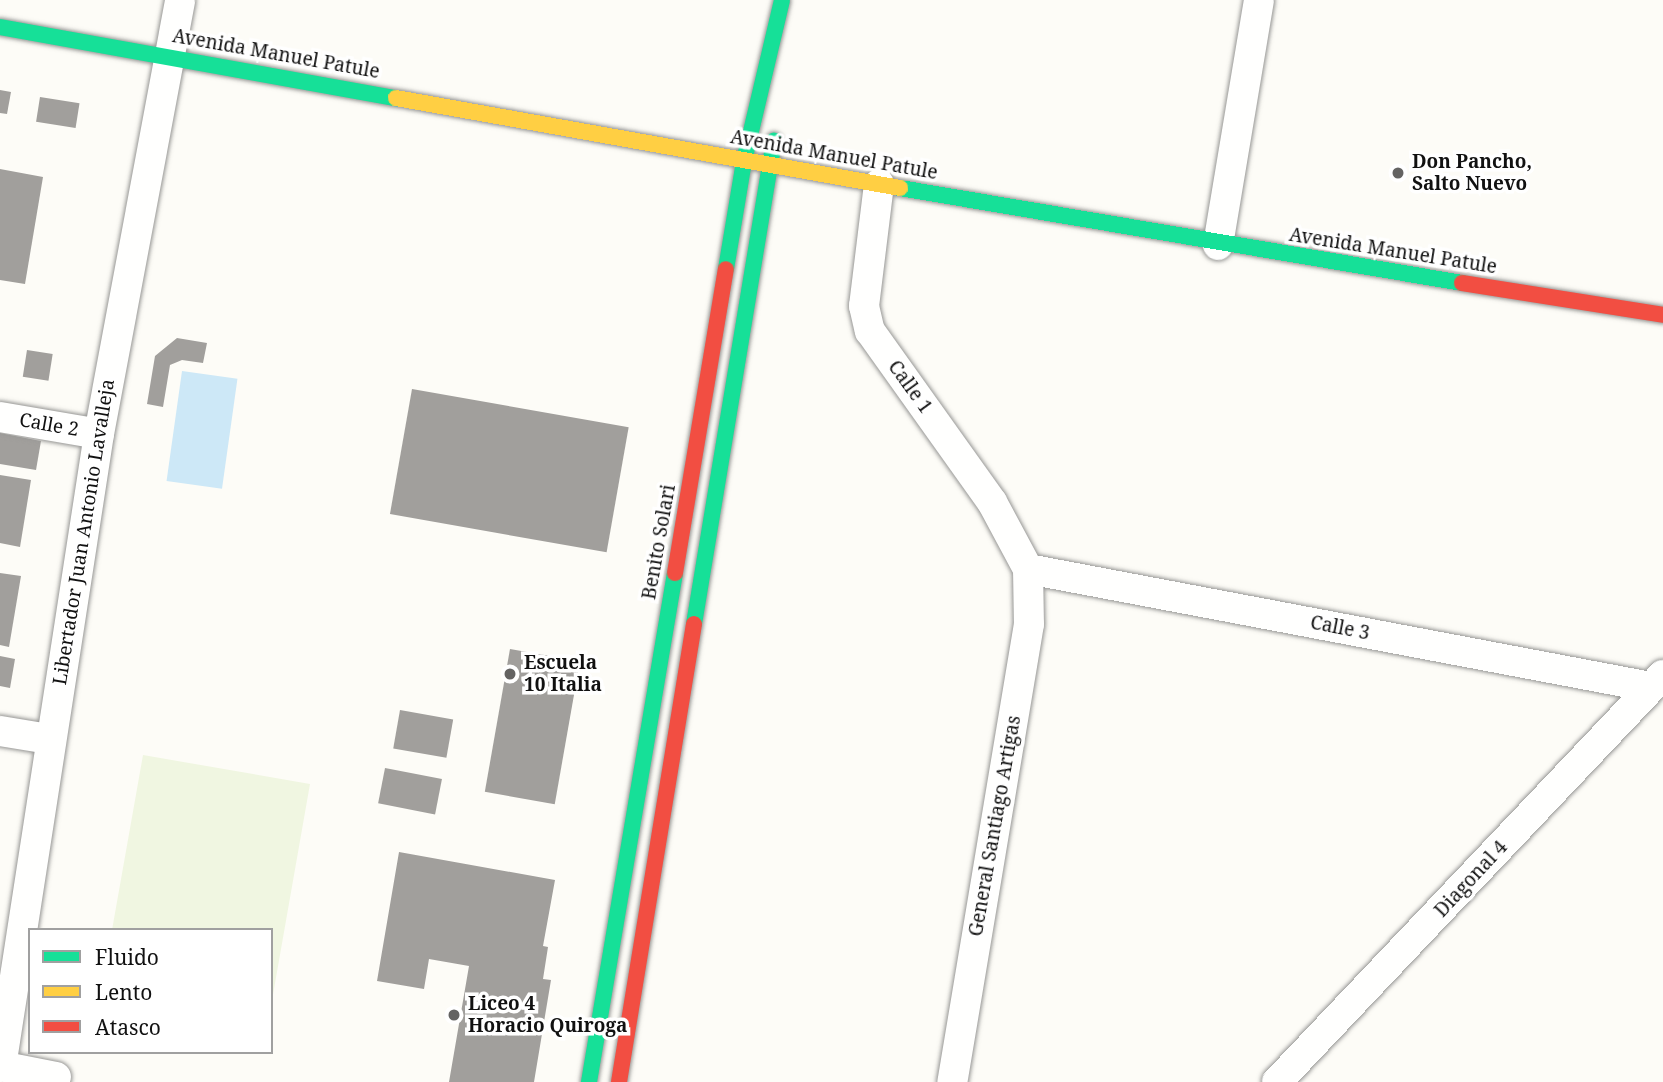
<!DOCTYPE html>
<style>
body{margin:0}
#map{position:relative;width:1663px;height:1082px;overflow:hidden;background:#fdfcf7;font-family:"Noto Serif",serif}
div>[style]{position:absolute}
.pitch>*{inset:0;background:#f0f6e1}
.water>*{inset:0;background:#cde8f7;transform-origin:0 0}
.building>*{inset:0;background:#a19f9c;transform-origin:0 0}
.roads{filter:drop-shadow(0 0 2px #979795) drop-shadow(0 0 2px #979795)}
.street>*{height:30px;margin:-15px;padding:0 15px;transform-origin:15px;border-radius:15px;background:#fffffe}
.fast>*{height:16px;margin:-8px;padding:0 8px;transform-origin:8px;border-radius:8px;background:#16e098}
.slow>*{height:16px;margin:-8px;padding:0 8px;transform-origin:8px;border-radius:8px;background:#ffcf43}
.jam>*{height:16px;margin:-8px;padding:0 8px;transform-origin:8px;border-radius:8px;background:#f24e42}
.dots>*{width:19px;height:19px;translate:-50% -50%;box-sizing:border-box;border:4px solid #fff;border-radius:50%}
span{translate:-50% -50%;white-space:nowrap;text-align:center;line-height:1.15;-webkit-text-stroke:7px #fff;paint-order:stroke}
.street-label{font-size:19px;color:#111}
.poi-label{font-size:19px;color:#111;font-weight:700}
.left{translate:0 -50%;text-align:left}
.legend{position:absolute;left:28px;top:928px;width:245px;height:126px;box-sizing:border-box;background:#fff;border:2px solid #a0a0a0;margin:0;padding:9px 12px;list-style:none;font-size:21px;color:#111}
.legend li{display:flex;align-items:center;gap:14px;height:35px}
.legend b{width:35px;border:2px solid #a0a0a0}
</style>
<div id="map">
<div class="pitch">
<div style="clip-path:polygon(143px 755px,310px 784px,271px 1006px,271px 930px,112px 930px)"></div>
</div>
<div class="water">
<div style="left:182px;top:371px;width:56px;height:111px;rotate:8deg"></div>
</div>
<div class="building">
<div style="clip-path:polygon(0 90px,11px 92px,7px 114px,0 113px)"></div>
<div style="left:40px;top:97px;width:40px;height:25px;rotate:9deg"></div>
<div style="clip-path:polygon(0 169px,43px 177px,25px 284px,0 280px)"></div>
<div style="clip-path:polygon(177px 338px,207px 343px,203px 363px,182px 360px,170px 365px,163px 407px,147px 404px,155px 356px)"></div>
<div style="left:27px;top:350px;width:26px;height:27px;rotate:9deg"></div>
<div style="left:412px;top:389px;width:220px;height:127px;rotate:10deg"></div>
<div style="clip-path:polygon(0 433px,41px 441px,36px 470px,0 464px)"></div>
<div style="clip-path:polygon(0 475px,31px 480px,20px 547px,0 543px)"></div>
<div style="clip-path:polygon(0 573px,21px 576px,9px 647px,0 645px)"></div>
<div style="left:510px;top:649px;width:71px;height:145px;rotate:10deg"></div>
<div style="clip-path:polygon(0 656px,15px 659px,10px 688px,0 686px)"></div>
<div style="left:400px;top:710px;width:54px;height:39px;rotate:10deg"></div>
<div style="left:385px;top:768px;width:58px;height:36px;rotate:11deg"></div>
<div style="clip-path:polygon(399px 852px,555px 880px,543px 946px,548px 947px,543px 979px,551px 980px,534px 1082px,449px 1082px,469px 966px,429px 959px,424px 989px,377px 981px)"></div>
</div>
<div class="roads">
<div class="street">
<div style="left:879px;top:184px;width:123px;rotate:97deg"></div>
<div style="left:864px;top:306px;width:26px;rotate:77deg"></div>
<div style="left:870px;top:331px;width:210px;rotate:54.5deg"></div>
<div style="left:992px;top:502px;width:76px;rotate:61.8deg"></div>
<div style="left:1028px;top:569px;width:55px;rotate:89deg"></div>
<div style="left:1029px;top:624px;width:464px;rotate:99.5deg"></div>
<div style="left:1218px;top:245px;width:248px;rotate:-80.5deg"></div>
<div style="left:0;top:417px;width:100px;rotate:9.7deg"></div>
<div style="left:1028px;top:569px;width:634px;rotate:10.73deg"></div>
<div style="left:0;top:731px;width:50px;rotate:9.3deg"></div>
<div style="left:0;top:1066px;width:57px;rotate:11.1deg"></div>
<div style="left:1px;top:1067px;width:641px;rotate:-81.2deg"></div>
<div style="left:99px;top:434px;width:441px;rotate:-79.4deg"></div>
<div style="left:1277px;top:1082px;width:561px;rotate:-46.52deg"></div>
</div>
<div class="fast">
<div style="left:0;top:27px;width:402px;rotate:10.2deg"></div>
<div style="left:900px;top:188px;width:570px;rotate:9.59deg"></div>
<div style="left:726px;top:269px;width:109px;rotate:-80.5deg"></div>
<div style="left:744px;top:161px;width:165px;rotate:-76.7deg"></div>
<div style="left:694px;top:624px;width:490px;rotate:-80.6deg"></div>
<div style="left:589px;top:1082px;width:516px;rotate:-80.41deg"></div>
</div>
<div class="slow">
<div style="left:396px;top:98px;width:512px;rotate:10.12deg"></div>
</div>
<div class="jam">
<div style="left:1462px;top:283px;width:204px;rotate:9deg"></div>
<div style="left:675px;top:573px;width:308px;rotate:-80.5deg"></div>
<div style="left:619px;top:1082px;width:464px;rotate:-80.7deg"></div>
</div>
</div>
<div class="dots">
<div style="left:1398px;top:173px;background:#646362"></div>
<div style="left:510px;top:674px;background:#646362"></div>
<div style="left:454px;top:1015px;background:#646362"></div>
</div>
<div class="street-label">
<span style="left:276px;top:54px;rotate:10deg">Avenida Manuel Patule</span>
<span style="left:834px;top:155px;rotate:10deg">Avenida Manuel Patule</span>
<span style="left:1393px;top:251px;rotate:9deg">Avenida Manuel Patule</span>
<span style="left:910px;top:387px;rotate:54deg">Calle 1</span>
<span style="left:49px;top:425px;rotate:10deg">Calle 2</span>
<span style="left:84px;top:532px;rotate:-81deg">Libertador Juan Antonio Lavalleja</span>
<span style="left:659px;top:542px;rotate:-80deg">Benito Solari</span>
<span style="left:1340px;top:628px;rotate:11deg">Calle 3</span>
<span style="left:995px;top:826px;rotate:-80deg">General Santiago Artigas</span>
<span style="left:1471px;top:879px;rotate:-47deg">Diagonal 4</span>
</div>
<div class="poi-label">
<span class="left" style="left:1412px;top:173px">Don Pancho,<br>Salto Nuevo</span>
<span class="left" style="left:524px;top:674px">Escuela<br>10 Italia</span>
<span class="left" style="left:468px;top:1015px">Liceo 4<br>Horacio Quiroga</span>
</div>
<ul class="legend">
<li><b style="height:9px;background:#16e098"></b>Fluido</li>
<li><b style="height:9px;background:#ffcf43"></b>Lento</li>
<li><b style="height:9px;background:#f24e42"></b>Atasco</li>
</ul>
</div>
